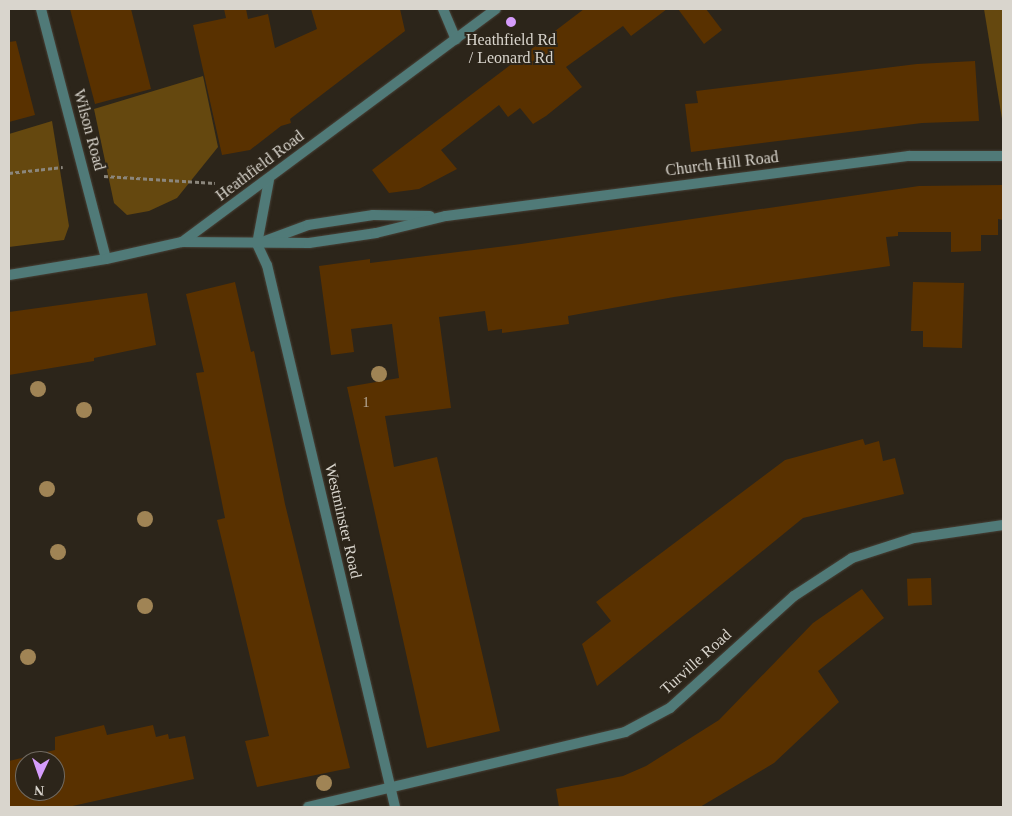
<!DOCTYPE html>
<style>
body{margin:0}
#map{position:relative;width:1012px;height:816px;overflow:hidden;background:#2c251a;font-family:Georgia,serif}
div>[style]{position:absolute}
.green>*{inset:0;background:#65480f}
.building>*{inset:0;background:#593100;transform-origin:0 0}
.path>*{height:3px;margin-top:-1.5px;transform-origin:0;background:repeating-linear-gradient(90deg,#8b867c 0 4px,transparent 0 6.5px)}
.roads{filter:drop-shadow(0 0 1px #484137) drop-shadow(0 0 1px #484137)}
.street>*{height:10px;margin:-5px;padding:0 5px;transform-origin:5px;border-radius:5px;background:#507a78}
.trees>*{width:16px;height:16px;margin:-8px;border-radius:50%;background:#a08455}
.dots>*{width:14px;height:14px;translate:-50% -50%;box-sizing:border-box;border:2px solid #2c251a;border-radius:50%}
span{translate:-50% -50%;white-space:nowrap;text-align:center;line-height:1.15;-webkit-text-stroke:4px #2c251a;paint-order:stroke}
.number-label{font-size:14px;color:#b9ac9a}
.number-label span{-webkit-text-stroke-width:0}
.poi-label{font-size:16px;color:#d9d5cd}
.street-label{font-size:16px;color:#d9d5cd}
.frame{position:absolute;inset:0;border:10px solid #d9d5cd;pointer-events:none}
.north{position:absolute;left:15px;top:751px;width:50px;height:50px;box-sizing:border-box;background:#2c251a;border:1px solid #716b62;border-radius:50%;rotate:183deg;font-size:14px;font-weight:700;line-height:20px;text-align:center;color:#d9d5cd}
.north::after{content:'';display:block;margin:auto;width:18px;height:22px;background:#d59cfb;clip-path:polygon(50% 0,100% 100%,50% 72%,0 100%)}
</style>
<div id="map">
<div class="green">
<div style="clip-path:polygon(984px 9px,1003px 9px,1003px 125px)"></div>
<div style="clip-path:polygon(203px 76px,218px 147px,177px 198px,149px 211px,127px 215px,114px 203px,94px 109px)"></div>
<div style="clip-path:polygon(52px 121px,69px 226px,64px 240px,9px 247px,9px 134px)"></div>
</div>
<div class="building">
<div style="clip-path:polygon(70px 9px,131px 9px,151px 89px,95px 104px)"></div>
<div style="clip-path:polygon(224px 9px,246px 9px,248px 19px,268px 14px,275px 48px,317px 29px,311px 9px,400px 9px,405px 31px,290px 119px,291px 123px,281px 126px,250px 150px,222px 155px,193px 25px,226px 18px)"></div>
<div style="clip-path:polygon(584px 9px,667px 9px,631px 36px,623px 26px,566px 67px,582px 87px,546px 116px,533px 124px,520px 108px,508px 117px,499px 105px,441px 150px,457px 169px,419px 189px,389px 193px,372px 170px)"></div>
<div style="clip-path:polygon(678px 9px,706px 9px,722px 30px,704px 44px)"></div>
<div style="clip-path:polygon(16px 41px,35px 115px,9px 122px,9px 42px)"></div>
<div style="clip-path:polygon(975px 61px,979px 121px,922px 123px,691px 152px,685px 104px,698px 103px,696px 91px,917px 64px)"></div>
<div style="clip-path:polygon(1003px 185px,1003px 220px,998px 219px,998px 235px,981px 235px,981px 251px,951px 252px,951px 232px,898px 232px,898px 236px,886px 237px,890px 266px,674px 297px,568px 316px,569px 324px,502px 333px,502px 329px,488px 331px,485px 311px,439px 317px,451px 408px,385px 416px,394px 467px,437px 457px,500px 731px,427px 748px,347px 387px,399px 378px,392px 324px,351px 329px,354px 352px,331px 355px,319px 266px,370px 259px,370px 263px,521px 244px,919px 186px)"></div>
<div style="clip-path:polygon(235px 282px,251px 352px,254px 351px,285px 504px,350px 768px,257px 787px,245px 741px,269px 736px,217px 520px,225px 518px,196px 373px,204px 372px,186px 294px)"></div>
<div style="clip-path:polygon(913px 282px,964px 283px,962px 348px,923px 347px,923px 331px,911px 331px)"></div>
<div style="clip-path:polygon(147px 293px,156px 345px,94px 358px,94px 361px,9px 375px,9px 312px)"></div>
<div style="clip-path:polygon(863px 439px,865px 445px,879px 441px,883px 461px,895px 458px,904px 494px,803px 518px,597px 686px,582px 644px,611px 621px,596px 602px,785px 460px)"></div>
<div style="left:931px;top:578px;width:27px;height:24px;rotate:88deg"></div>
<div style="clip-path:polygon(862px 589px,884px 618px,818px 671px,839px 702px,774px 763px,700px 807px,559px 807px,556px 789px,623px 776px,646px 766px,719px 720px,813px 623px)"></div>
<div style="clip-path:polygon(evenodd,104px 725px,107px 735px,153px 725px,156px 737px,168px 734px,169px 739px,185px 736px,194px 779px,68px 807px,9px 807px,9px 761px,55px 750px,55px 737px,104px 725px,25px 761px,55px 761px,55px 791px,25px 791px,25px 761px)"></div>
</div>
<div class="path">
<div style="left:9px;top:173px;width:54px;rotate:-6.3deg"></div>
<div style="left:104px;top:176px;width:111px;rotate:3.6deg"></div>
</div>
<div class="roads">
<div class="street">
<div style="left:41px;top:9px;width:258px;rotate:75.4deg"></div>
<div style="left:443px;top:9px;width:33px;rotate:67deg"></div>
<div style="left:269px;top:180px;width:65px;rotate:100.6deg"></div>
<div style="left:257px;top:244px;width:23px;rotate:65deg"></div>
<div style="left:267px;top:265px;width:557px;rotate:76.71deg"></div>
<div style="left:265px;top:241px;width:46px;rotate:-20.4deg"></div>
<div style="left:308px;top:225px;width:66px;rotate:-8.7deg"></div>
<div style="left:373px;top:215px;width:57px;rotate:1deg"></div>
<div style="left:182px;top:242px;width:127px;rotate:0.5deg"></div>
<div style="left:309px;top:243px;width:68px;rotate:-8.5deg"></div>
<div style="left:376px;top:233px;width:72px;rotate:-13.7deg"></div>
<div style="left:446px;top:216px;width:467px;rotate:-7.4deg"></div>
<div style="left:909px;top:156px;width:94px"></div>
<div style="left:9px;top:275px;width:98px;rotate:-9.4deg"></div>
<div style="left:106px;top:259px;width:78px;rotate:-12.6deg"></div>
<div style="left:182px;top:242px;width:391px;rotate:-36.6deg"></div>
<div style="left:308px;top:807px;width:326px;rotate:-13.3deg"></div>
<div style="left:625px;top:732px;width:51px;rotate:-28.1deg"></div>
<div style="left:670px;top:708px;width:167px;rotate:-42.1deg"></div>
<div style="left:794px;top:596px;width:69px;rotate:-33.2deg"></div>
<div style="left:852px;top:558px;width:65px;rotate:-17.9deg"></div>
<div style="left:914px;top:538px;width:90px;rotate:-8.3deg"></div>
</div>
</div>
<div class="trees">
<div style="left:379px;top:374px"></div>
<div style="left:38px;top:389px"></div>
<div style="left:84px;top:410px"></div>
<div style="left:47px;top:489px"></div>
<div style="left:145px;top:519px"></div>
<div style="left:58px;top:552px"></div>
<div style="left:145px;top:606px"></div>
<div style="left:28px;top:657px"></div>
<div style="left:324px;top:783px"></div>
</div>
<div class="dots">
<div style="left:511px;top:22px;background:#d59cfb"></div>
</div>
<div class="number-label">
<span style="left:366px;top:403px">1</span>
</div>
<div class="poi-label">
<span style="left:511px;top:49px">Heathfield Rd<br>/ Leonard Rd</span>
</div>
<div class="street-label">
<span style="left:89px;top:130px;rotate:75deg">Wilson Road</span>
<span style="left:722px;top:164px;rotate:-7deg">Church Hill Road</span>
<span style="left:260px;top:166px;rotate:-37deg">Heathfield Road</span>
<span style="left:343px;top:521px;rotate:77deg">Westminster Road</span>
<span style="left:696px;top:662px;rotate:-42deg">Turville Road</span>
</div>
<div class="frame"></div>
<div class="north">N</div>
</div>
